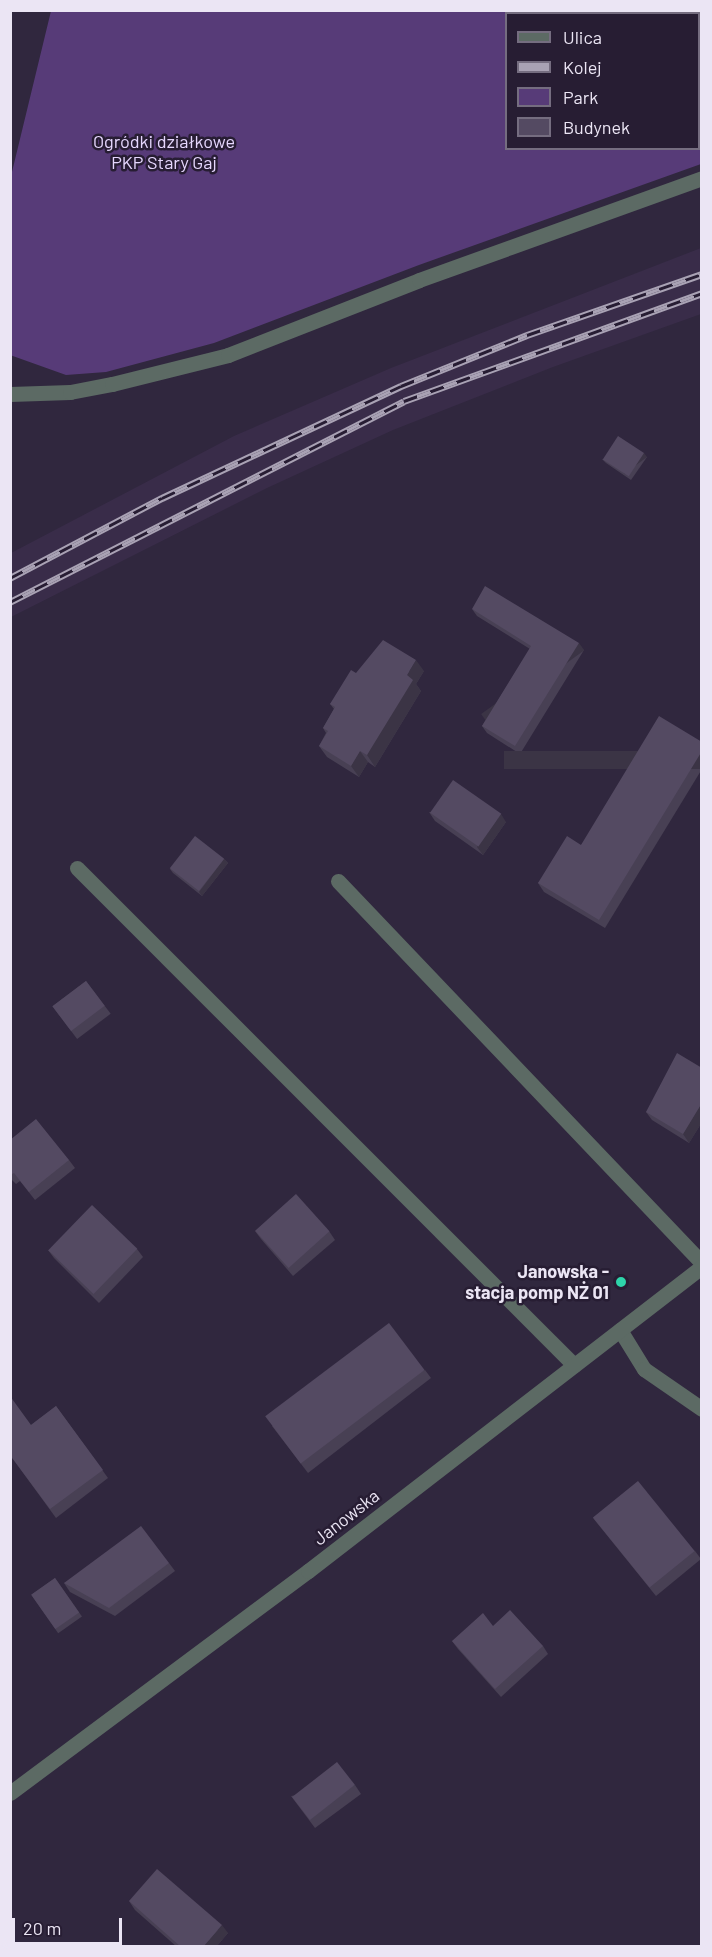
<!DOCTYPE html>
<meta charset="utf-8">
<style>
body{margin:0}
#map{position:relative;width:712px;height:1957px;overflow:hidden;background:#30273e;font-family:Barlow,sans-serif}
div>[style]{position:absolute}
.built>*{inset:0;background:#392c49}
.green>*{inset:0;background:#573b78}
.minor>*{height:15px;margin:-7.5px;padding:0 7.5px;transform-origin:7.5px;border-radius:7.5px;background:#5c6a64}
.tertiary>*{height:15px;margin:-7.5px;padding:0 7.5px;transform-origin:7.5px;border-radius:7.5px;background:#5c6a64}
.rail>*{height:7px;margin-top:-3.5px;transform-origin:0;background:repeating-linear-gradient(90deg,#271d33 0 14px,#a9a2b4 0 28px);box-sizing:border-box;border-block:2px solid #a9a2b4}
.wall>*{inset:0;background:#484054;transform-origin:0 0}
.shaded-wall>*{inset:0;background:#3b3445;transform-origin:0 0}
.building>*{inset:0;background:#544a62;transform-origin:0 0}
.dots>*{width:16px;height:16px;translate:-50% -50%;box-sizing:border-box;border:3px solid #271d33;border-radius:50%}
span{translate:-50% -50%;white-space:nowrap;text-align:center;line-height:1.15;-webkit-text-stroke:5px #271d33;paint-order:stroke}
.park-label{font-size:18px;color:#e6d7fe}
.poi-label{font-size:18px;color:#ebe5f4;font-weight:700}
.right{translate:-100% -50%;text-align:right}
.street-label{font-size:18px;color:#ebe5f4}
.frame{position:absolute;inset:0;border:12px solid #ebe5f4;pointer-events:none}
.legend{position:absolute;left:505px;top:12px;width:195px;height:138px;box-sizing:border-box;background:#271d33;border:2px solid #756d80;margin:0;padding:8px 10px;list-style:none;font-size:18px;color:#ebe5f4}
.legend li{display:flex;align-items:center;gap:12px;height:30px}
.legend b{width:30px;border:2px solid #756d80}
.scale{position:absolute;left:12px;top:1918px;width:110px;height:27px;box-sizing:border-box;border:3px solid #ebe5f4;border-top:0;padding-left:8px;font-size:18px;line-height:21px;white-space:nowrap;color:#ebe5f4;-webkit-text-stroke:4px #271d33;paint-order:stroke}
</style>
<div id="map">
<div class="built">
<div style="clip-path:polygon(701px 248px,701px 314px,553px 367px,393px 430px,267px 488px,11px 617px,11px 553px,234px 436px,391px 368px)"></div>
</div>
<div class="green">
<div style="clip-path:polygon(evenodd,51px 11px,701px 11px,701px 164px,419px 265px,214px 343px,106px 372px,66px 375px,10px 355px,11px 176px,51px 11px,506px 14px,698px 14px,698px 148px,506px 148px,506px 14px)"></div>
</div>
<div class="minor">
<div style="left:10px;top:394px;width:60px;rotate:-1.9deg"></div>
<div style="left:70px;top:392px;width:43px;rotate:-10.8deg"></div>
<div style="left:112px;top:384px;width:120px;rotate:-14deg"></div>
<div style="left:228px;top:355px;width:205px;rotate:-21.4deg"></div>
<div style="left:419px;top:280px;width:301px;rotate:-19.8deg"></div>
<div style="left:77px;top:868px;width:703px;rotate:45deg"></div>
<div style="left:338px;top:881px;width:528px;rotate:46.38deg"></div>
<div style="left:620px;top:1330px;width:46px;rotate:58.4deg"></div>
<div style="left:644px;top:1369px;width:70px;rotate:34.6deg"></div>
</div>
<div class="tertiary">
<div style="left:10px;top:1793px;width:372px;rotate:-36.7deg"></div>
<div style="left:308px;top:1571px;width:498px;rotate:-37.7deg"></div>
</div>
<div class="rail">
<div style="left:10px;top:578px;width:172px;rotate:-27.8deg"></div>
<div style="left:162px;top:498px;width:264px;rotate:-25.1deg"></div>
<div style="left:401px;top:386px;width:136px;rotate:-22deg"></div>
<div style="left:527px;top:335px;width:185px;rotate:-19.2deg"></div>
<div style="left:10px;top:602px;width:442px;rotate:-27deg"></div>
<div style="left:404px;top:401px;width:317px;rotate:-19.9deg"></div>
</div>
<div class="wall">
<div style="clip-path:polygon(647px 457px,631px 480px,606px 463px,602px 459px)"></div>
<div style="clip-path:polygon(472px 609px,584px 650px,520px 754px,487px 733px,482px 726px,530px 649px,477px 616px)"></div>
<div style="clip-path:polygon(424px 671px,416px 684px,421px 691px,375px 767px,368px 762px,359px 777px,327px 757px,319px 746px,326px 733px,323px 728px,334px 709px,330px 704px,356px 673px)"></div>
<div style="clip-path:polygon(702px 742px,702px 769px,605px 928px,544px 892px,538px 883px,581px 845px)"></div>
<div style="clip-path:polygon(429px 812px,506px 822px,483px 855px,435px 821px)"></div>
<div style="clip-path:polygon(224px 859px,228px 863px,202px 896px,173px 873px,170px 869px)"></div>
<div style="left:86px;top:981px;width:41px;height:42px;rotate:53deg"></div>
<div style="clip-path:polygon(702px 1068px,702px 1122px,689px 1143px,652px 1120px,646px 1112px)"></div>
<div style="clip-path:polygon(10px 1140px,69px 1160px,75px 1168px,35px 1200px,20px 1181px,16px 1184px,10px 1178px)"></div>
<div style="clip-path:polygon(255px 1231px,329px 1231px,335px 1240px,293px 1276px,261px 1239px)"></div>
<div style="clip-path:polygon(137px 1249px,143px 1257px,99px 1303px,54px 1258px,48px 1250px)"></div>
<div style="clip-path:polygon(425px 1370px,431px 1378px,308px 1473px,272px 1426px)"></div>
<div style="clip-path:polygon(56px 1406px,108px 1478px,56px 1518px,10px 1455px,31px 1425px)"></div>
<div style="clip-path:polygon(593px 1518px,695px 1551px,701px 1559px,656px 1596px)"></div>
<div style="clip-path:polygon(169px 1563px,175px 1571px,115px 1616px,70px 1592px,64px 1583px)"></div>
<div style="left:55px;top:1578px;width:47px;height:29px;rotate:55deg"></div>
<div style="clip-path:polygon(493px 1626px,543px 1646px,548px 1654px,501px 1697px,458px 1649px,452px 1641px)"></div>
<div style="clip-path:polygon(355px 1785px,361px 1794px,315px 1828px,291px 1796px)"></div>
<div style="clip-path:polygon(129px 1901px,228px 1933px,216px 1947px,177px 1947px,135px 1910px)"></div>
</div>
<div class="shaded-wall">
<div style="left:644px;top:453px;width:5px;height:28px;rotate:53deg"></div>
<div style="left:579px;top:643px;width:9px;height:121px;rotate:54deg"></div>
<div style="clip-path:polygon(416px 660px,424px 671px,416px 684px,421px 691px,375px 767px,367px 755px,407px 675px)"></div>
<div style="clip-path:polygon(360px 751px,368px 762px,359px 777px,351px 766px)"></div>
<div style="left:702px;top:751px;width:18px;height:198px;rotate:90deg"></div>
<div style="clip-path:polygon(501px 814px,506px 822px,483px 855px,477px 847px)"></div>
<div style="clip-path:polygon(224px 859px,228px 863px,202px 896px,199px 892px)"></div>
<div style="clip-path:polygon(700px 1106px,702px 1108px,702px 1122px,689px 1143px,683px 1134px)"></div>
<div style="clip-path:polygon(222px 1925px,228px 1933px,216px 1947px,203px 1947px)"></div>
</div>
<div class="building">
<div style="left:618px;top:436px;width:31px;height:28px;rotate:33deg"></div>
<div style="clip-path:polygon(485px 586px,579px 643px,515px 746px,482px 726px,531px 646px,472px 609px)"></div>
<div style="clip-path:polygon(383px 640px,416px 660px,407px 675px,413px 680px,367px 755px,360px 751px,351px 766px,319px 746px,328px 731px,323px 728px,335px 707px,330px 704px,351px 670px,356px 673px)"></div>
<div style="clip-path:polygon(659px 716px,702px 742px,702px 751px,599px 920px,538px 883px,567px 836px,581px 845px)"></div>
<div style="left:453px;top:780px;width:59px;height:40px;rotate:35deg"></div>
<div style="left:195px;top:836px;width:37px;height:41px;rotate:38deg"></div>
<div style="left:86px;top:981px;width:31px;height:42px;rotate:53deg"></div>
<div style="clip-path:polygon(677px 1053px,702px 1068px,702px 1107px,700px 1106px,683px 1134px,646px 1112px)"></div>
<div style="clip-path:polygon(36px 1119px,69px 1160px,29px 1192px,14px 1173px,10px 1175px,10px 1140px)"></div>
<div style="left:296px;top:1194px;width:50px;height:55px;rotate:48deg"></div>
<div style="left:92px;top:1205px;width:63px;height:63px;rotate:44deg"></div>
<div style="left:389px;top:1323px;width:59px;height:155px;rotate:53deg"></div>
<div style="clip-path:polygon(10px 1396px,31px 1425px,56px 1406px,103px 1470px,50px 1509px,10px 1455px)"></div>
<div style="left:638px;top:1481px;width:90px;height:58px;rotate:51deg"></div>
<div style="clip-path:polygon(141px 1526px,169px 1563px,109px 1608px,64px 1583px)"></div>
<div style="left:55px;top:1578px;width:42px;height:29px;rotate:55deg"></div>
<div style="clip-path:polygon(510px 1610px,543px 1646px,495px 1689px,452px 1641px,483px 1613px,493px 1626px)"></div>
<div style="left:337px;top:1762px;width:29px;height:57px;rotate:52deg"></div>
<div style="clip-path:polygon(157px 1869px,222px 1925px,203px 1947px,181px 1947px,129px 1901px)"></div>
</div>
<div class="dots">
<div style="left:621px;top:1282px;background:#2ed4aa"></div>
</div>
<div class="park-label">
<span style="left:164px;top:152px">Ogródki działkowe<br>PKP Stary Gaj</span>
</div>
<div class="poi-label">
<span class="right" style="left:609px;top:1282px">Janowska -<br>stacja pomp NŻ 01</span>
</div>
<div class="street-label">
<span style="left:346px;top:1517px;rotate:-38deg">Janowska</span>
</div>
<div class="frame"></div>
<ul class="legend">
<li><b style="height:8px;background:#5c6a64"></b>Ulica</li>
<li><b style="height:8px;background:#a9a2b4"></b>Kolej</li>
<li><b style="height:16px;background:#573b78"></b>Park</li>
<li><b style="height:16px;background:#544a62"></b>Budynek</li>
</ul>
<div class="scale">20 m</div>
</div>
